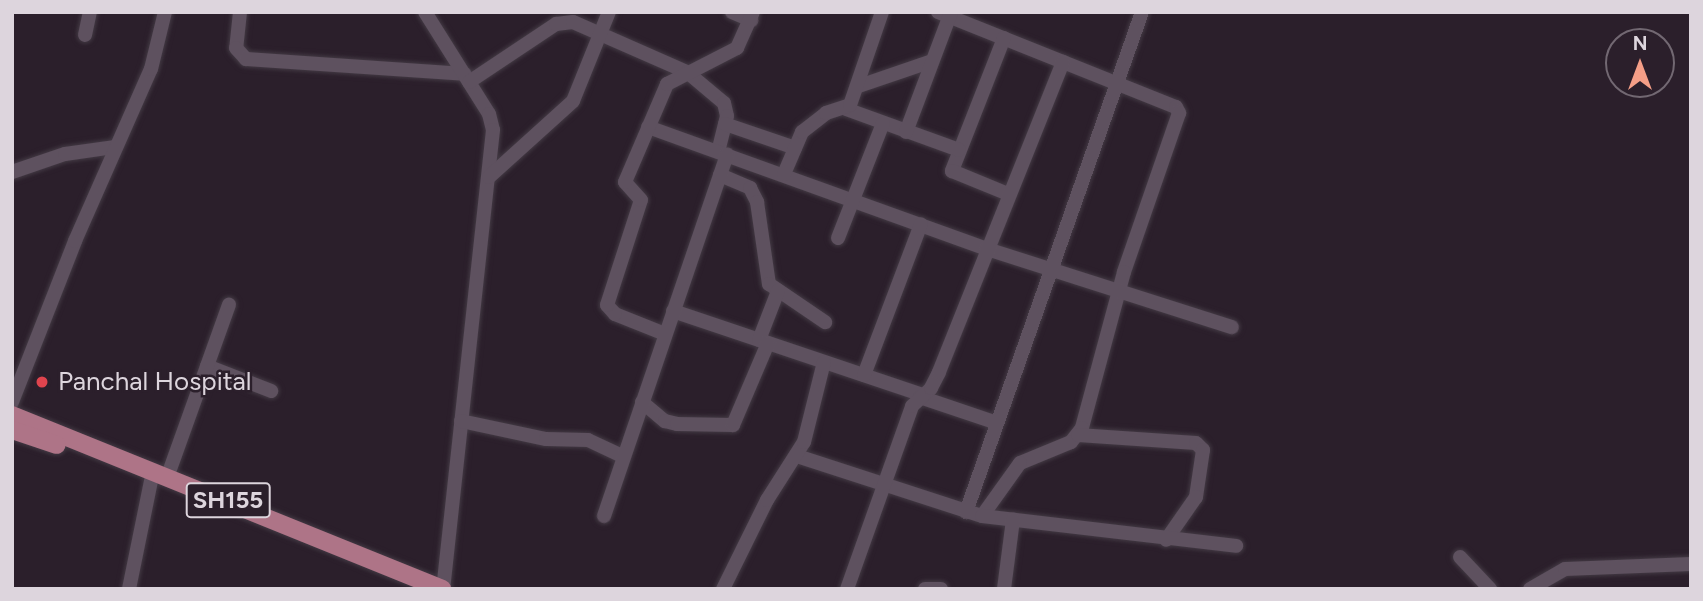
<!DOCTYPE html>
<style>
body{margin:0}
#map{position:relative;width:1703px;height:601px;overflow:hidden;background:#2b1f2b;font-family:Figtree,sans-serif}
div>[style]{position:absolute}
.roads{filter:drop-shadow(0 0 2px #433a44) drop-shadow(0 0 2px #433a44)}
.minor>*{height:14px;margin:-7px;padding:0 7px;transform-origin:7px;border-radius:7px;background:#5e515f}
.major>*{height:18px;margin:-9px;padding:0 9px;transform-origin:9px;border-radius:9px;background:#ae7487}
.dots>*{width:19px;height:19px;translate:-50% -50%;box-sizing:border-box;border:4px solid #2b1f2b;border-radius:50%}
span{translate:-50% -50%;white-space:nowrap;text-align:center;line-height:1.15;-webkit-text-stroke:5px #2b1f2b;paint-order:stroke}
.shield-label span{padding:2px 5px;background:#2b1f2b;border:2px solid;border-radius:5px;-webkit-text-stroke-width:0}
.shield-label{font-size:24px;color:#ddd5dd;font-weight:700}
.poi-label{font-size:26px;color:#ddd5dd}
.left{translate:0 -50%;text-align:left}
.frame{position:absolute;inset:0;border:14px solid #ddd5dd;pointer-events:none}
.north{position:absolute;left:1605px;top:28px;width:70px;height:70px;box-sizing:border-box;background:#2b1f2b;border:2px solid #726872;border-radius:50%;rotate:0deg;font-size:19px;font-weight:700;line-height:28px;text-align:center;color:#ddd5dd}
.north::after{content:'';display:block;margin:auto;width:24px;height:32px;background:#f49e87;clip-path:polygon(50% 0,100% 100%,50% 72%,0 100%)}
</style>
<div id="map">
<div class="roads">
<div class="minor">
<div style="left:240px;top:12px;width:36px;rotate:96deg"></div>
<div style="left:236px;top:48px;width:15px;rotate:48deg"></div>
<div style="left:246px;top:59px;width:219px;rotate:3.9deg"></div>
<div style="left:425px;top:12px;width:120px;rotate:57.9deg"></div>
<div style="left:489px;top:114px;width:16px;rotate:76deg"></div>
<div style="left:493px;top:130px;width:462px;rotate:96.2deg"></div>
<div style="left:732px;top:12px;width:21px;rotate:23deg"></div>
<div style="left:938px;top:12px;width:256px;rotate:21.8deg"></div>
<div style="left:1176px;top:107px;width:7px;rotate:63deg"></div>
<div style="left:1179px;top:113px;width:168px;rotate:109.1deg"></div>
<div style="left:1124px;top:272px;width:162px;rotate:105.1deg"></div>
<div style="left:1082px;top:428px;width:18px;rotate:128deg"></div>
<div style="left:1071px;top:442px;width:55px;rotate:157.6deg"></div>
<div style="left:1020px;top:463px;width:65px;rotate:125.6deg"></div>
<div style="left:85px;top:35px;width:24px;rotate:-78deg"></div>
<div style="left:1004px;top:38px;width:143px;rotate:111.4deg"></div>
<div style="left:952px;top:171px;width:61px;rotate:22.3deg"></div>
<div style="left:469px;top:82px;width:105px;rotate:-33.7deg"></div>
<div style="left:556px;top:24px;width:17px;rotate:-7deg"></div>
<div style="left:573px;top:22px;width:124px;rotate:23.7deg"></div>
<div style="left:687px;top:72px;width:48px;rotate:40deg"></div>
<div style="left:724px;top:103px;width:13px;rotate:77deg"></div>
<div style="left:727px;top:116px;width:36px;rotate:104deg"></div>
<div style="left:859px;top:86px;width:77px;rotate:-18.9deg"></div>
<div style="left:846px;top:109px;width:120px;rotate:19.9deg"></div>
<div style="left:725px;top:124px;width:74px;rotate:18.9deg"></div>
<div style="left:648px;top:127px;width:360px;rotate:19.8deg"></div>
<div style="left:987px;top:249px;width:257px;rotate:17.7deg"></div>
<div style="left:906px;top:132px;width:128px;rotate:-69.4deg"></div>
<div style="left:12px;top:172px;width:56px;rotate:-18.8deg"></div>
<div style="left:65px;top:154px;width:49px;rotate:-8.1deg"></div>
<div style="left:784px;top:174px;width:46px;rotate:-66.8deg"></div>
<div style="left:802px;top:132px;width:31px;rotate:-38deg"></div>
<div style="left:826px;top:113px;width:25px;rotate:-18deg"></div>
<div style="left:850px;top:105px;width:98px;rotate:-71deg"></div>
<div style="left:720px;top:175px;width:33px;rotate:23deg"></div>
<div style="left:750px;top:188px;width:16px;rotate:63deg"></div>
<div style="left:757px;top:202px;width:83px;rotate:81.7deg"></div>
<div style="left:769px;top:284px;width:68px;rotate:34.2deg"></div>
<div style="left:489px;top:177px;width:113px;rotate:-42.1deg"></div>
<div style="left:573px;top:101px;width:96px;rotate:-68deg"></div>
<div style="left:838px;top:238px;width:123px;rotate:-68.6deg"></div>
<div style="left:673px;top:311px;width:264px;rotate:18.6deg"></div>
<div style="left:665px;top:334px;width:54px;rotate:-158.2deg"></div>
<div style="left:615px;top:314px;width:12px;rotate:-132deg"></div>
<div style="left:607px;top:305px;width:110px;rotate:-72.1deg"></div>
<div style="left:641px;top:200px;width:24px;rotate:-132deg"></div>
<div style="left:625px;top:182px;width:107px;rotate:-66.8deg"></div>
<div style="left:667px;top:84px;width:79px;rotate:-27.2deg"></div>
<div style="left:737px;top:48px;width:39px;rotate:-66deg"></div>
<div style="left:759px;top:340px;width:53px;rotate:-68.8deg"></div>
<div style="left:207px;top:366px;width:69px;rotate:21.3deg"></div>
<div style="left:864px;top:375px;width:161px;rotate:-69.3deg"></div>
<div style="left:920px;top:397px;width:81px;rotate:18.7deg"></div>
<div style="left:12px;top:402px;width:173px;rotate:-68.6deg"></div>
<div style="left:75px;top:241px;width:188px;rotate:-66.2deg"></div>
<div style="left:151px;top:69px;width:59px;rotate:-76.2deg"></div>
<div style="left:642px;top:402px;width:30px;rotate:40deg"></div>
<div style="left:665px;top:421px;width:12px;rotate:14deg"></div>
<div style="left:677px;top:424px;width:56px;rotate:1deg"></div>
<div style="left:733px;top:425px;width:89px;rotate:-66.9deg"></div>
<div style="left:461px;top:421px;width:87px;rotate:12deg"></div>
<div style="left:546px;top:439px;width:42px;rotate:1.4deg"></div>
<div style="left:588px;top:440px;width:38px;rotate:25deg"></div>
<div style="left:1078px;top:435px;width:118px;rotate:3.9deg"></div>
<div style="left:1196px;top:443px;width:10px;rotate:45deg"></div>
<div style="left:1203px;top:450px;width:48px;rotate:98.5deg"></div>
<div style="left:1196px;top:497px;width:52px;rotate:124.9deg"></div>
<div style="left:797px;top:456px;width:194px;rotate:18deg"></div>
<div style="left:982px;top:516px;width:256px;rotate:6.7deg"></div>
<div style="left:168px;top:475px;width:181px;rotate:-70.3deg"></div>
<div style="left:966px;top:512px;width:530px;rotate:-70.61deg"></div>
<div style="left:604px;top:516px;width:382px;rotate:-71.2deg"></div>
<div style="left:1460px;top:557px;width:44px;rotate:46.8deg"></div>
<div style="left:129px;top:589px;width:115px;rotate:-78.5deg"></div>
<div style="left:723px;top:589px;width:99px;rotate:-63.7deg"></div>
<div style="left:767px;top:500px;width:69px;rotate:-57.5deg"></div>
<div style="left:804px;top:442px;width:82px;rotate:-76deg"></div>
<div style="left:847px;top:589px;width:194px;rotate:-70.4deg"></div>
<div style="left:912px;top:406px;width:26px;rotate:-43deg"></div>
<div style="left:931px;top:388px;width:18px;rotate:-63deg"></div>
<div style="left:939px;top:372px;width:334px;rotate:-68.2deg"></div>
<div style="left:925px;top:589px;width:16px"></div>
<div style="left:1004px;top:589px;width:70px;rotate:-82.6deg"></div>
<div style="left:1530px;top:589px;width:40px;rotate:-29.7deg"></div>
<div style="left:1565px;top:569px;width:126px;rotate:-2.3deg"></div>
</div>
<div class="major">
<div style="left:12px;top:415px;width:464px;rotate:22deg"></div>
<div style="left:12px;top:430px;width:47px;rotate:18.4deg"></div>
</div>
</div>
<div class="dots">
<div style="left:42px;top:382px;background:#e0444e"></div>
</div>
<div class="shield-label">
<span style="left:228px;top:500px">SH155</span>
</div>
<div class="poi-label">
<span class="left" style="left:58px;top:382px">Panchal Hospital</span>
</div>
<div class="frame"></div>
<div class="north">N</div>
</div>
